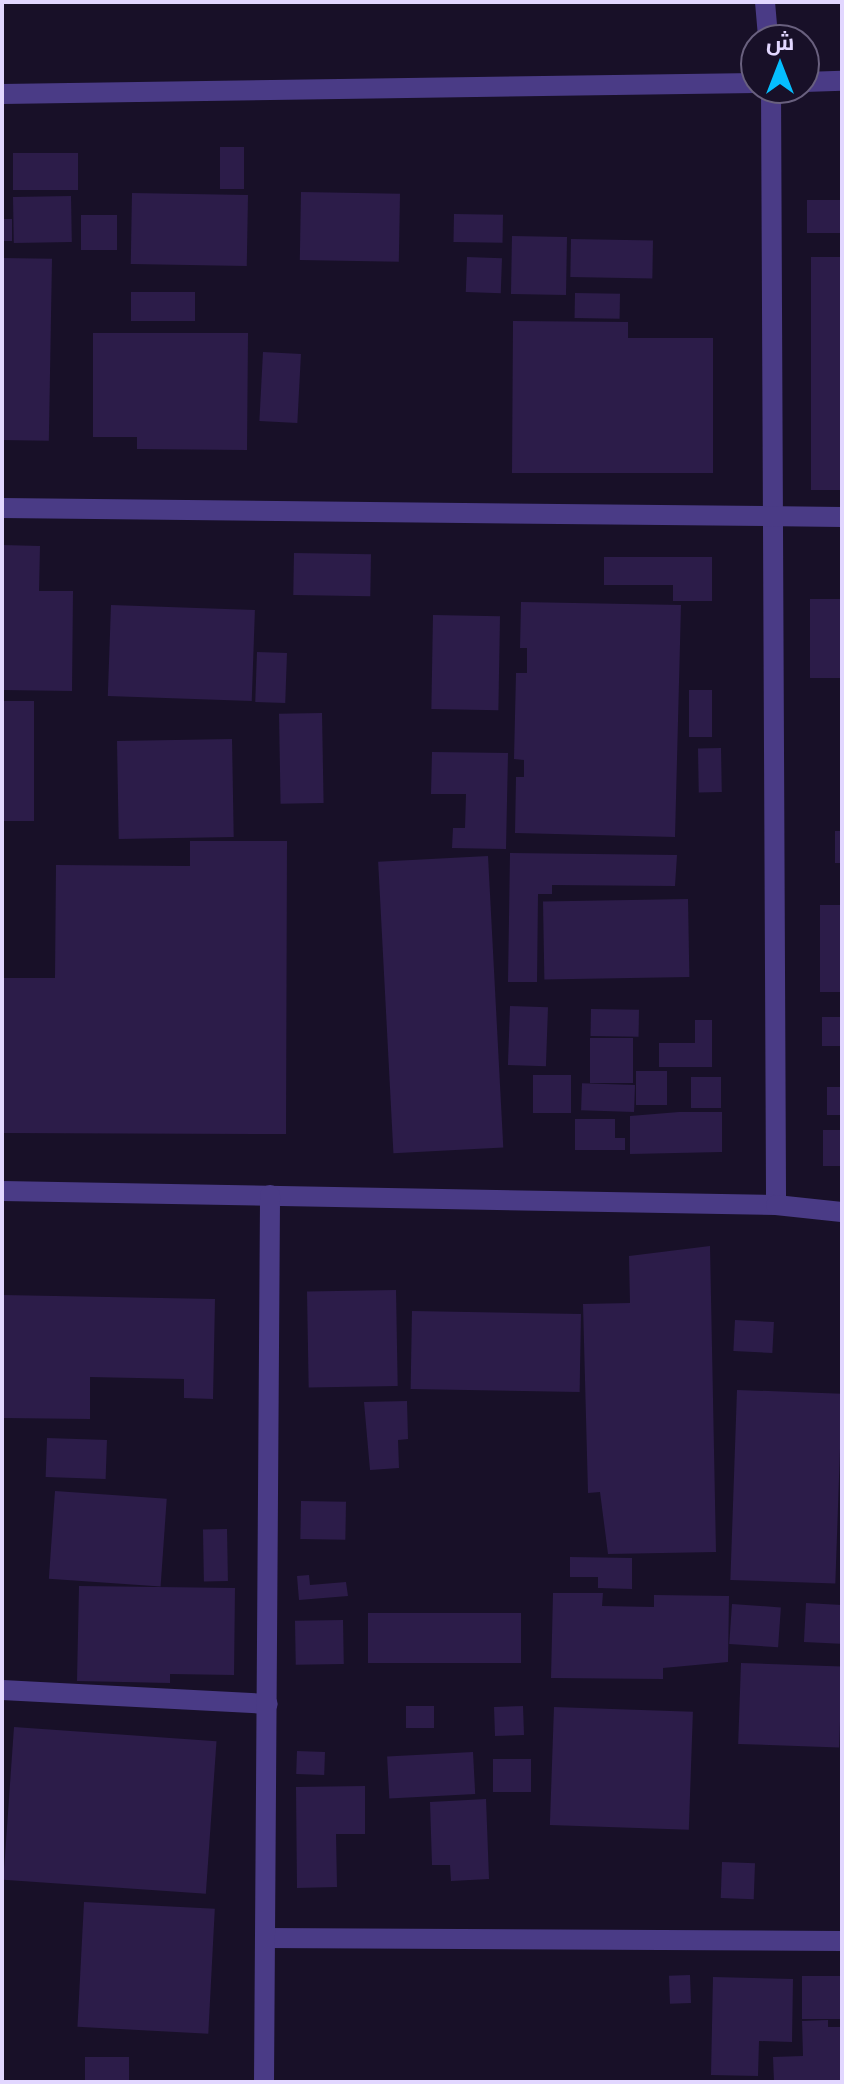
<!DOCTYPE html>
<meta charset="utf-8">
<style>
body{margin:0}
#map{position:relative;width:844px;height:2084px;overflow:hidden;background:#181028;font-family:Commissioner,Cairo,sans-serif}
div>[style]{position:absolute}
.building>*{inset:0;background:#2c1c49;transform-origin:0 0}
.minor>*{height:20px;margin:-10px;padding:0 10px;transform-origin:10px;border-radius:10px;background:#4a3b86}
span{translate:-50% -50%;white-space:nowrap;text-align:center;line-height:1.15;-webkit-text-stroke:8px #181028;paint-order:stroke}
.frame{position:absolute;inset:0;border:4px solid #e2d7ff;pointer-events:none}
.north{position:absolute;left:740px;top:24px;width:80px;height:80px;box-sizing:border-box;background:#181028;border:2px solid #69607e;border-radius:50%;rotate:0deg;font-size:22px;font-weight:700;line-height:32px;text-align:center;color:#e2d7ff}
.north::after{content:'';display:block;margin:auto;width:28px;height:36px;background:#05befd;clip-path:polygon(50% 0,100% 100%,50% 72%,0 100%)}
</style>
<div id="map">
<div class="building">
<div style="left:244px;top:147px;width:42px;height:24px;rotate:90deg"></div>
<div style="left:13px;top:153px;width:65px;height:37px"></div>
<div style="left:301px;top:192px;width:99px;height:68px;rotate:1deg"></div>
<div style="left:132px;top:193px;width:116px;height:71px;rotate:1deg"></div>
<div style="left:71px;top:196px;width:46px;height:58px;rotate:89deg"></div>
<div style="left:807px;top:200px;width:35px;height:33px"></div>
<div style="left:454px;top:214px;width:49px;height:28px;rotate:1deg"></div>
<div style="left:81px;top:215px;width:36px;height:35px"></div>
<div style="left:2px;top:219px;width:10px;height:22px"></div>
<div style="left:512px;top:236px;width:55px;height:58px;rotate:1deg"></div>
<div style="left:571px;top:239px;width:82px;height:38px;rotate:1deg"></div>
<div style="left:467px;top:257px;width:35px;height:35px;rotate:2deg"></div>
<div style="left:811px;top:257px;width:31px;height:233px"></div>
<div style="left:2px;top:258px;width:50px;height:182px;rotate:1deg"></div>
<div style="left:131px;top:292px;width:64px;height:29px"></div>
<div style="left:575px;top:293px;width:45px;height:25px;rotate:1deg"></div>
<div style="clip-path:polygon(513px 321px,628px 322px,628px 338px,713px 338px,713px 473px,512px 473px)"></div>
<div style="clip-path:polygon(93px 333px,248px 333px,247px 450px,137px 449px,137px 437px,93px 437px)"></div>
<div style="left:263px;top:352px;width:38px;height:69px;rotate:3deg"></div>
<div style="clip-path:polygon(2px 545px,40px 546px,39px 591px,73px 591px,72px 691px,2px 690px)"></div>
<div style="left:294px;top:553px;width:77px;height:42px;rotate:1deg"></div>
<div style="clip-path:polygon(604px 557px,712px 557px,712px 601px,673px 601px,673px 585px,604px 585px)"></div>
<div style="left:842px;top:599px;width:79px;height:32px;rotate:90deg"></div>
<div style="clip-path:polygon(521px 602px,681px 605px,675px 837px,515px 833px,516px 777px,524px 777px,524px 760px,514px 759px,516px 673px,527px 673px,527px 648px,520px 648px)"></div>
<div style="left:111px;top:605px;width:144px;height:91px;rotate:2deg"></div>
<div style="left:433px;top:615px;width:67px;height:94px;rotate:1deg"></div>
<div style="left:257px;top:652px;width:30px;height:50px;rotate:2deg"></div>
<div style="left:689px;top:690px;width:23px;height:47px"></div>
<div style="left:2px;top:701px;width:32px;height:120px"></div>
<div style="left:322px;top:713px;width:90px;height:43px;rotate:89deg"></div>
<div style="left:232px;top:739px;width:98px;height:115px;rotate:89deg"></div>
<div style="left:721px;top:748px;width:44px;height:23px;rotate:89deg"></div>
<div style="clip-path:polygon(432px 752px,508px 753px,506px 849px,452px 848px,453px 828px,465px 828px,466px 794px,431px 794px)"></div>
<div style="left:835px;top:831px;width:7px;height:32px"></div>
<div style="clip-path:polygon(190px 841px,287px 841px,286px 1134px,2px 1133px,2px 978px,55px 978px,56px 865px,190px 866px)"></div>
<div style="clip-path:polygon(510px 853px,677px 855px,675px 886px,552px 885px,552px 894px,538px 894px,537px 982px,508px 982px)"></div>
<div style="left:488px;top:856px;width:292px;height:110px;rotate:87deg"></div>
<div style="left:688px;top:899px;width:78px;height:145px;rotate:89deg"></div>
<div style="left:820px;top:905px;width:22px;height:87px"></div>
<div style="left:510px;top:1006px;width:38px;height:59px;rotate:2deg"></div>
<div style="left:591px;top:1009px;width:48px;height:27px;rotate:1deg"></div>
<div style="left:822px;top:1017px;width:20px;height:29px"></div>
<div style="clip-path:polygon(695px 1020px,712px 1020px,712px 1067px,659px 1067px,659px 1043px,695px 1043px)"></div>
<div style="left:590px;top:1038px;width:43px;height:45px"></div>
<div style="left:636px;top:1071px;width:31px;height:34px"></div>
<div style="left:533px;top:1075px;width:38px;height:38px"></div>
<div style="left:721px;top:1077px;width:31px;height:30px;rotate:90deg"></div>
<div style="left:635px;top:1085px;width:27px;height:53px;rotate:92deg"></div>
<div style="left:827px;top:1087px;width:15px;height:28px"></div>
<div style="clip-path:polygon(679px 1112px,722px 1112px,722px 1152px,630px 1154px,630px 1116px)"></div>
<div style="clip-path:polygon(575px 1119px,615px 1119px,615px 1138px,625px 1138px,625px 1150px,575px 1150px)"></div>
<div style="left:823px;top:1130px;width:19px;height:36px"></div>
<div style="clip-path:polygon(710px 1246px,716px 1552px,608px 1554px,600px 1492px,588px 1493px,583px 1304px,630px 1303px,629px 1256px)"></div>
<div style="left:396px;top:1290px;width:96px;height:89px;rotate:89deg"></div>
<div style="clip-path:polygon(2px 1295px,215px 1299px,213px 1399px,184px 1398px,184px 1379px,90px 1377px,90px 1419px,4px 1418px)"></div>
<div style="left:412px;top:1311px;width:169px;height:78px;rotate:1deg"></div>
<div style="left:735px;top:1320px;width:39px;height:31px;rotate:3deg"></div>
<div style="left:737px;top:1390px;width:105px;height:190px;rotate:2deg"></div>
<div style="clip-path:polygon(407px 1401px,408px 1439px,398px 1440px,399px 1468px,370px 1470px,364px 1402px)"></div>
<div style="left:47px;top:1438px;width:60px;height:39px;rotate:2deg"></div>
<div style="left:55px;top:1491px;width:112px;height:88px;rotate:4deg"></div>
<div style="left:301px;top:1501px;width:45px;height:38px;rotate:1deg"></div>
<div style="left:227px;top:1529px;width:52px;height:24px;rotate:89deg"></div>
<div style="clip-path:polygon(570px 1557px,632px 1558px,632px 1589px,598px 1588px,598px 1577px,570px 1577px)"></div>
<div style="clip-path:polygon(309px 1575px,310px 1585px,346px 1582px,348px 1596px,299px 1600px,297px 1576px)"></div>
<div style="clip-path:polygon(79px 1586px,235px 1588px,234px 1675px,170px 1674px,170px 1683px,77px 1681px)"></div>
<div style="clip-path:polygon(553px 1593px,603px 1593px,602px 1606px,654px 1607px,654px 1595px,729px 1596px,728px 1662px,663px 1668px,663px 1679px,551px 1678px)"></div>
<div style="left:806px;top:1603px;width:36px;height:39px;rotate:3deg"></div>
<div style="left:732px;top:1604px;width:49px;height:40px;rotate:4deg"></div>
<div style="left:368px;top:1613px;width:153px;height:50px"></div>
<div style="left:343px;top:1620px;width:44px;height:48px;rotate:89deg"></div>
<div style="left:741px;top:1663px;width:101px;height:81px;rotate:2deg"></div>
<div style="left:406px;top:1706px;width:28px;height:22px"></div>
<div style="left:523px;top:1706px;width:29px;height:29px;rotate:88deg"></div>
<div style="left:554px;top:1707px;width:139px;height:118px;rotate:2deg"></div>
<div style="left:14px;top:1727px;width:203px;height:153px;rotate:4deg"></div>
<div style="left:297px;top:1751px;width:28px;height:23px;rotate:2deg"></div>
<div style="left:473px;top:1752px;width:42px;height:86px;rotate:87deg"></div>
<div style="left:493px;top:1759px;width:38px;height:33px"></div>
<div style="clip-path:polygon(365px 1786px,365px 1834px,336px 1834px,337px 1887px,297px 1888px,296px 1787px)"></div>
<div style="clip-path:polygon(486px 1799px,489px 1879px,451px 1881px,450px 1865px,432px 1865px,430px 1802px)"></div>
<div style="left:722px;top:1862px;width:33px;height:36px;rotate:2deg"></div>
<div style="left:84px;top:1902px;width:131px;height:125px;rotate:3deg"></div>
<div style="left:690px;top:1975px;width:28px;height:21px;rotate:88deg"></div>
<div style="left:802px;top:1976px;width:40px;height:43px"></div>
<div style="clip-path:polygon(713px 1977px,793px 1979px,792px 2042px,759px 2041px,758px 2076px,711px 2075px)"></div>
<div style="clip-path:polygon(828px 2020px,828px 2027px,842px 2027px,842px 2082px,774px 2082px,773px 2057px,803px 2056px,802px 2021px)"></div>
<div style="left:85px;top:2057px;width:44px;height:25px"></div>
</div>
<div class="minor">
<div style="left:765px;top:2px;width:38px;rotate:85deg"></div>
<div style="left:804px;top:82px;width:38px;rotate:-2deg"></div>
<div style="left:771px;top:88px;width:1117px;rotate:89.74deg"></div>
<div style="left:2px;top:94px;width:754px;rotate:-0.84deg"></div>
<div style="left:2px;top:508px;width:840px;rotate:0.61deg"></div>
<div style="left:2px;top:1191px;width:774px;rotate:1.04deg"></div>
<div style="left:776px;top:1205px;width:66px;rotate:6.1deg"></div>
<div style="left:2px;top:1690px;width:266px;rotate:3deg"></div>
<div style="left:265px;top:1938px;width:577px;rotate:0.3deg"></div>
<div style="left:264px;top:2082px;width:887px;rotate:-89.61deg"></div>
</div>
<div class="frame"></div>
<div class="north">ش</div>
</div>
